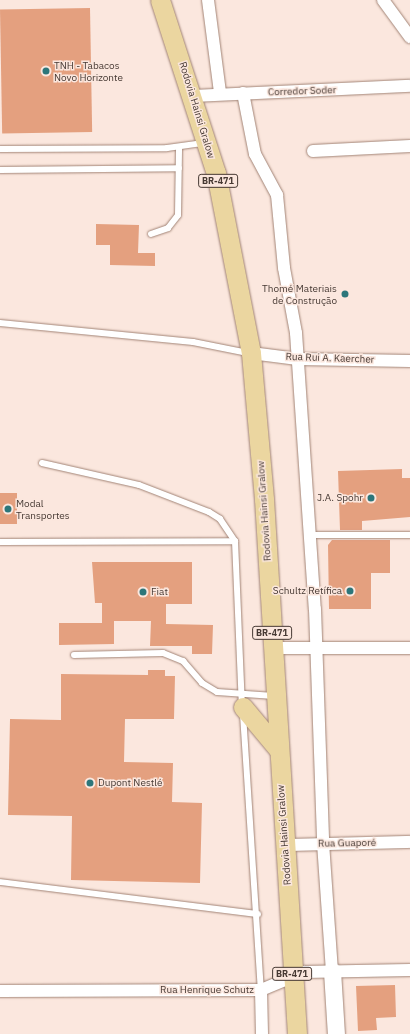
<!DOCTYPE html>
<meta charset="utf-8">
<style>
body{margin:0}
#map{position:relative;width:410px;height:1034px;overflow:hidden;background:#fbe7de;font-family:"IBM Plex Sans",sans-serif}
div>[style]{position:absolute}
.building>*{inset:0;background:#e4a07f;transform-origin:0 0}
.roads{filter:drop-shadow(0 0 1px #a28476) drop-shadow(0 0 1px #a28476)}
.lane>*{height:6px;margin:-3px;padding:0 3px;transform-origin:3px;border-radius:3px;background:#fff}
.street>*{height:12px;margin:-6px;padding:0 6px;transform-origin:6px;border-radius:6px;background:#fff}
.secondary>*{height:17px;margin:-8.5px;padding:0 8.5px;transform-origin:8.5px;border-radius:8.5px;background:#fff}
.primary>*{height:19px;margin:-9.5px;padding:0 9.5px;transform-origin:9.5px;border-radius:9.5px;background:#ebd6a0}
.dots>*{width:11px;height:11px;translate:-50% -50%;box-sizing:border-box;border:2px solid #fbe7de;border-radius:50%}
span{translate:-50% -50%;white-space:nowrap;text-align:center;line-height:1.15;-webkit-text-stroke:3px #fbe7de;paint-order:stroke}
.shield-label span{padding:1px 3px;background:#fbe7de;border:1px solid;border-radius:3px;-webkit-text-stroke-width:0}
.shield-label{font-size:9px;color:#463933;font-weight:700}
.poi-label{font-size:10px;color:#463933}
.left{translate:0 -50%;text-align:left}
.right{translate:-100% -50%;text-align:right}
.street-label{font-size:10px;color:#463933}
</style>
<div id="map">
<div class="building">
<div style="left:90px;top:8px;width:124px;height:90px;rotate:89deg"></div>
<div style="clip-path:polygon(96px 224px,139px 225px,138px 253px,155px 253px,155px 266px,110px 265px,110px 245px,96px 245px)"></div>
<div style="clip-path:polygon(402px 469px,402px 478px,410px 478px,410px 517px,362px 521px,362px 530px,340px 530px,338px 471px)"></div>
<div style="left:0;top:493px;width:17px;height:31px"></div>
<div style="clip-path:polygon(332px 540px,390px 540px,390px 573px,371px 573px,371px 609px,329px 609px,328px 545px)"></div>
<div style="clip-path:polygon(92px 562px,192px 562px,192px 604px,166px 604px,166px 624px,213px 625px,212px 654px,192px 654px,192px 646px,150px 646px,151px 621px,114px 621px,114px 644px,59px 645px,59px 623px,102px 623px,102px 603px,95px 603px)"></div>
<div style="clip-path:polygon(148px 670px,165px 670px,165px 676px,175px 676px,174px 719px,125px 719px,124px 762px,173px 763px,172px 802px,202px 803px,200px 883px,71px 880px,72px 816px,8px 815px,10px 719px,61px 720px,61px 674px,148px 675px)"></div>
<div style="clip-path:polygon(395px 985px,396px 1017px,376px 1018px,377px 1030px,358px 1031px,356px 986px)"></div>
</div>
<div class="roads">
<div class="lane">
<div style="left:0;top:149px;width:167px;rotate:-0.3deg"></div>
<div style="left:167px;top:148px;width:37px;rotate:-8deg"></div>
<div style="left:0;top:170px;width:179px;rotate:-0.6deg"></div>
<div style="left:151px;top:234px;width:18px;rotate:-19deg"></div>
<div style="left:168px;top:228px;width:16px;rotate:-52deg"></div>
<div style="left:178px;top:215px;width:67px;rotate:-89.1deg"></div>
<div style="left:0;top:323px;width:194px;rotate:5.6deg"></div>
<div style="left:193px;top:342px;width:56px;rotate:11.3deg"></div>
<div style="left:42px;top:463px;width:99px;rotate:12.8deg"></div>
<div style="left:139px;top:485px;width:75px;rotate:21.1deg"></div>
<div style="left:209px;top:512px;width:13px;rotate:32deg"></div>
<div style="left:220px;top:519px;width:27px;rotate:56deg"></div>
<div style="left:310px;top:535px;width:100px"></div>
<div style="left:0;top:542px;width:235px;rotate:-0.2deg"></div>
<div style="left:235px;top:541px;width:164px;rotate:87.6deg"></div>
<div style="left:74px;top:655px;width:89px;rotate:-1.3deg"></div>
<div style="left:163px;top:653px;width:22px;rotate:22deg"></div>
<div style="left:183px;top:661px;width:29px;rotate:49deg"></div>
<div style="left:202px;top:683px;width:17px;rotate:31deg"></div>
<div style="left:217px;top:692px;width:57px;rotate:4deg"></div>
<div style="left:243px;top:714px;width:277px;rotate:86.3deg"></div>
<div style="left:0;top:882px;width:260px;rotate:7.1deg"></div>
</div>
<div class="street">
<div style="left:208px;top:0;width:94px;rotate:82.6deg"></div>
<div style="left:383px;top:0;width:46px;rotate:53.9deg"></div>
<div style="left:243px;top:93px;width:62px;rotate:78.9deg"></div>
<div style="left:255px;top:154px;width:47px;rotate:61.8deg"></div>
<div style="left:277px;top:195px;width:73px;rotate:84.5deg"></div>
<div style="left:284px;top:268px;width:66px;rotate:79.5deg"></div>
<div style="left:296px;top:333px;width:277px;rotate:86.1deg"></div>
<div style="left:315px;top:609px;width:234px;rotate:88deg"></div>
<div style="left:323px;top:843px;width:128px;rotate:86deg"></div>
<div style="left:194px;top:96px;width:216px;rotate:-2.7deg"></div>
<div style="left:313px;top:151px;width:97px;rotate:-3deg"></div>
<div style="left:251px;top:353px;width:47px;rotate:7.3deg"></div>
<div style="left:298px;top:359px;width:112px;rotate:1deg"></div>
<div style="left:273px;top:648px;width:137px"></div>
<div style="left:285px;top:845px;width:125px;rotate:-1.4deg"></div>
<div style="left:261px;top:990px;width:44px;rotate:88.7deg"></div>
<div style="left:0;top:991px;width:261px;rotate:-0.2deg"></div>
<div style="left:261px;top:990px;width:47px;rotate:-22.7deg"></div>
<div style="left:304px;top:972px;width:106px;rotate:-1.1deg"></div>
</div>
<div class="secondary">
<div style="left:332px;top:971px;width:63px;rotate:86.4deg"></div>
</div>
<div class="primary">
<div style="left:160px;top:0;width:182px;rotate:72.1deg"></div>
<div style="left:216px;top:173px;width:183px;rotate:79deg"></div>
<div style="left:251px;top:353px;width:147px;rotate:84.9deg"></div>
<div style="left:264px;top:499px;width:536px;rotate:86.47deg"></div>
<div style="left:243px;top:707px;width:55px;rotate:50.2deg"></div>
</div>
</div>
<div class="dots">
<div style="left:46px;top:71px;background:#2c767a"></div>
<div style="left:345px;top:294px;background:#2c767a"></div>
<div style="left:371px;top:498px;background:#2c767a"></div>
<div style="left:8px;top:509px;background:#2c767a"></div>
<div style="left:350px;top:591px;background:#2c767a"></div>
<div style="left:143px;top:592px;background:#2c767a"></div>
<div style="left:90px;top:783px;background:#2c767a"></div>
</div>
<div class="shield-label">
<span style="left:218px;top:181px">BR-471</span>
<span style="left:272px;top:633px">BR-471</span>
<span style="left:292px;top:974px">BR-471</span>
</div>
<div class="poi-label">
<span class="left" style="left:54px;top:71px">TNH - Tabacos<br>Novo Horizonte</span>
<span class="right" style="left:337px;top:294px">Thomé Materiais<br>de Construção</span>
<span class="right" style="left:363px;top:498px">J.A. Spohr</span>
<span class="left" style="left:16px;top:509px">Modal<br>Transportes</span>
<span class="right" style="left:342px;top:591px">Schultz Retífica</span>
<span class="left" style="left:151px;top:592px">Fiat</span>
<span class="left" style="left:98px;top:783px">Dupont Nestlé</span>
</div>
<div class="street-label">
<span style="left:302px;top:91px;rotate:-2deg">Corredor Soder</span>
<span style="left:197px;top:110px;rotate:73deg">Rodovia Hainsi Gralow</span>
<span style="left:330px;top:358px;rotate:2deg">Rua Rui A. Kaercher</span>
<span style="left:264px;top:511px;rotate:-94deg">Rodovia Hainsi Gralow</span>
<span style="left:284px;top:835px;rotate:-94deg">Rodovia Hainsi Gralow</span>
<span style="left:347px;top:843px;rotate:-1deg">Rua Guaporé</span>
<span style="left:207px;top:990px">Rua Henrique Schutz</span>
</div>
</div>
